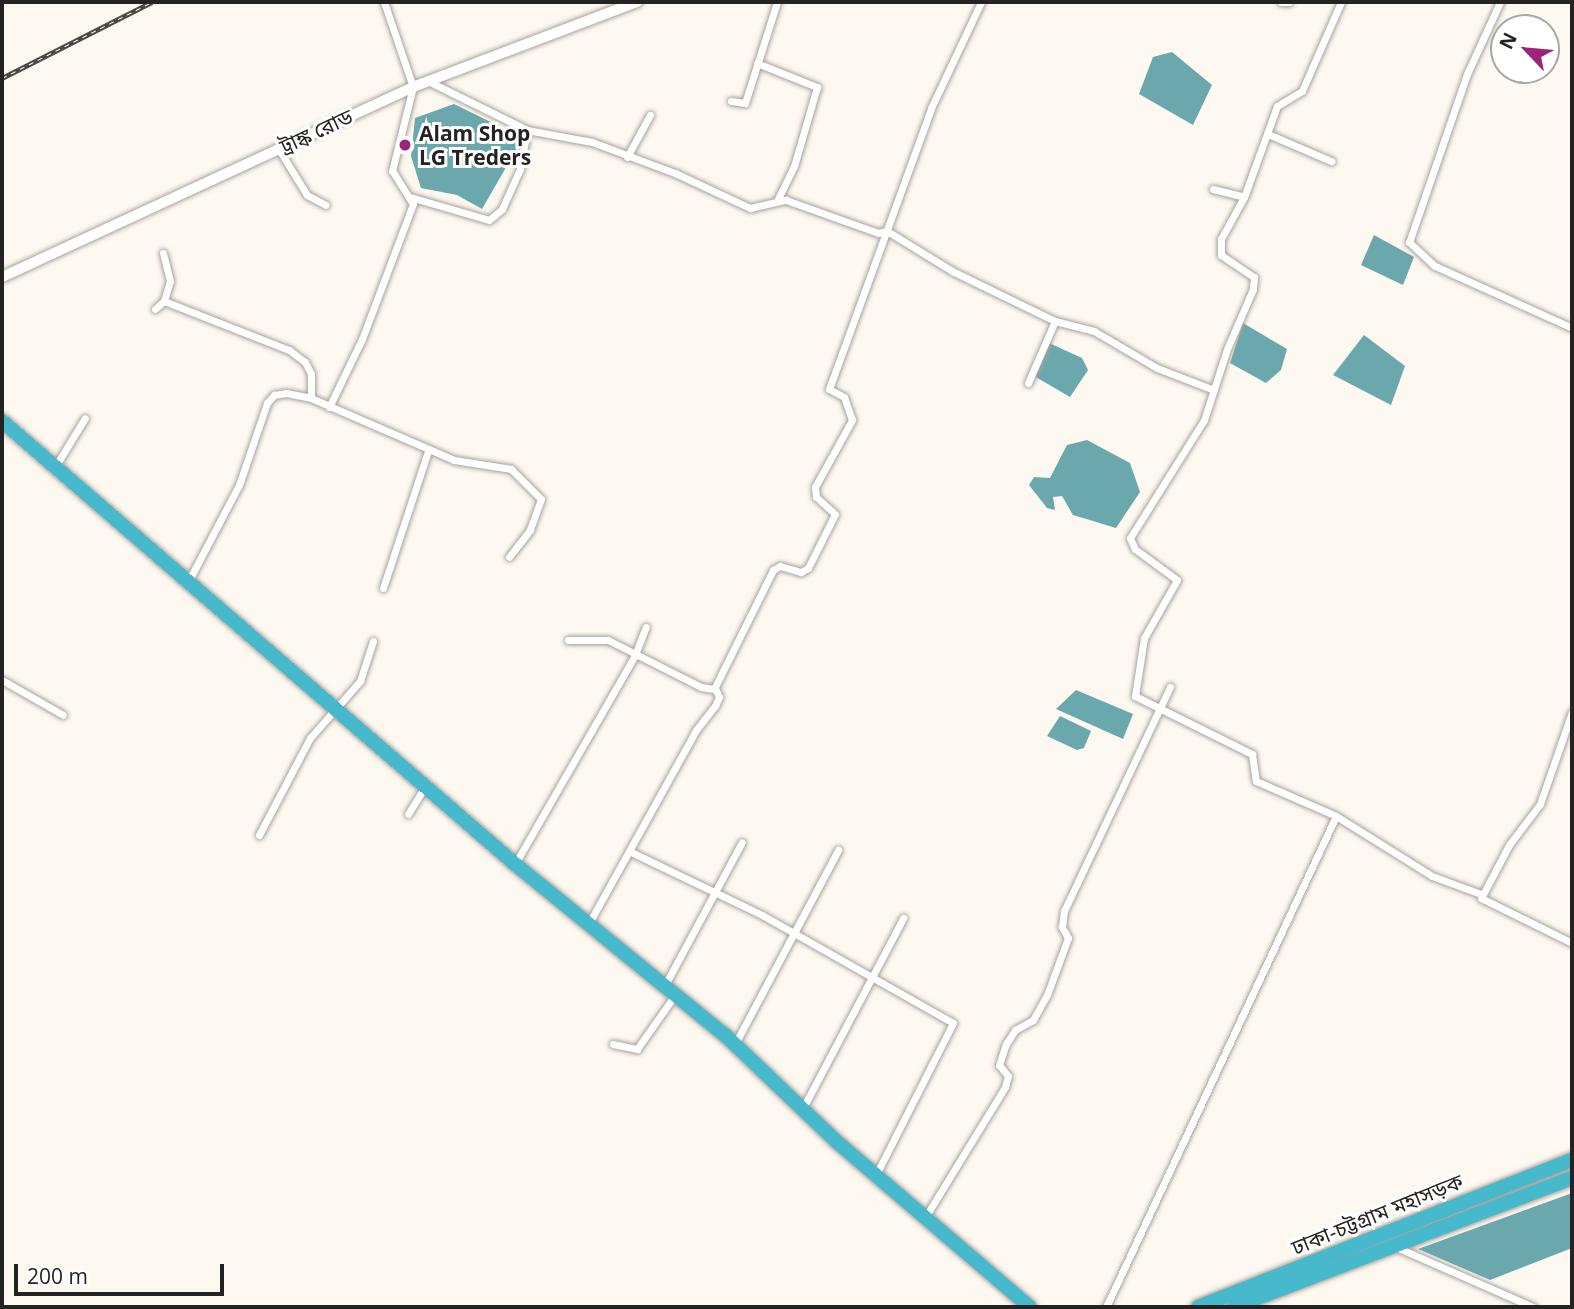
<!DOCTYPE html>
<meta charset="utf-8">
<style>
body{margin:0}
#map{position:relative;width:1574px;height:1309px;overflow:hidden;background:#fdf8f0;font-family:"Open Sans","Noto Sans Bengali",sans-serif}
div>[style]{position:absolute}
.water>*{inset:0;background:#6ba8ae}
.roads{filter:drop-shadow(0 0 2px #a8a39c) drop-shadow(0 0 2px #a8a39c)}
.street>*{height:7px;margin:-3.5px;padding:0 3.5px;transform-origin:3.5px;border-radius:3.5px;background:#fff}
.secondary>*{height:10px;margin:-5px;padding:0 5px;transform-origin:5px;border-radius:5px;background:#fff}
.highway>*{height:14px;margin:-7px;padding:0 7px;transform-origin:7px;border-radius:7px;background:#46b9cd}
.rail>*{height:4.5px;margin-top:-2.25px;transform-origin:0;background:repeating-linear-gradient(90deg,#fff 0 5px,#4c4a47 0 10px);box-sizing:border-box;border-block:2px solid #4c4a47}
.dots>*{width:19px;height:19px;translate:-50% -50%;box-sizing:border-box;border:4px solid #fff;border-radius:50%}
span{translate:-50% -50%;white-space:nowrap;text-align:center;line-height:1.15;-webkit-text-stroke:6px #fff;paint-order:stroke}
.street-label{font-size:21px;color:#252321}
.poi-label{font-size:21px;color:#252321;font-weight:700}
.left{translate:0 -50%;text-align:left}
.frame{position:absolute;inset:0;border:4px solid #252321;pointer-events:none}
.north{position:absolute;left:1490px;top:14px;width:70px;height:70px;box-sizing:border-box;background:#fff;border:2px solid #a8a7a6;border-radius:50%;rotate:296deg;font-size:19px;font-weight:700;line-height:28px;text-align:center;color:#252321}
.north::after{content:'';display:block;margin:auto;width:24px;height:32px;background:#9d237b;clip-path:polygon(50% 0,100% 100%,50% 72%,0 100%)}
.scale{position:absolute;left:14px;top:1264px;width:210px;height:32px;box-sizing:border-box;border:4px solid #252321;border-top:0;padding-left:9px;font-size:21px;line-height:24px;white-space:nowrap;color:#252321;-webkit-text-stroke:5px #fff;paint-order:stroke}
</style>
<div id="map">
<div class="water">
<div style="clip-path:polygon(1172px 52px,1212px 85px,1193px 125px,1139px 94px,1153px 57px)"></div>
<div style="clip-path:polygon(454px 104px,515px 134px,516px 150px,482px 209px,457px 195px,421px 188px,411px 156px,415px 118px)"></div>
<div style="clip-path:polygon(1374px 235px,1414px 257px,1403px 285px,1361px 265px)"></div>
<div style="clip-path:polygon(1243px 323px,1287px 349px,1281px 370px,1266px 383px,1230px 363px)"></div>
<div style="clip-path:polygon(1364px 335px,1405px 366px,1391px 405px,1333px 375px)"></div>
<div style="clip-path:polygon(1049px 343px,1082px 358px,1088px 370px,1070px 397px,1034px 376px)"></div>
<div style="clip-path:polygon(1087px 440px,1130px 463px,1140px 492px,1116px 528px,1073px 515px,1062px 496px,1053px 497px,1055px 510px,1047px 508px,1029px 485px,1034px 477px,1050px 478px,1067px 445px)"></div>
<div style="clip-path:polygon(1076px 690px,1133px 714px,1123px 739px,1056px 709px)"></div>
<div style="clip-path:polygon(1060px 716px,1091px 731px,1084px 748px,1077px 750px,1047px 736px)"></div>
<div style="clip-path:polygon(1572px 1193px,1572px 1248px,1490px 1280px,1418px 1249px)"></div>
</div>
<div class="roads">
<div class="street">
<div style="left:1281px;top:2px;width:8px"></div>
<div style="left:1341px;top:2px;width:97px;rotate:113.7deg"></div>
<div style="left:1302px;top:91px;width:29px;rotate:149deg"></div>
<div style="left:1277px;top:106px;width:97px;rotate:109.9deg"></div>
<div style="left:1244px;top:197px;width:48px;rotate:118.7deg"></div>
<div style="left:1221px;top:239px;width:16px;rotate:90deg"></div>
<div style="left:1221px;top:255px;width:40px;rotate:34deg"></div>
<div style="left:1254px;top:277px;width:12px;rotate:95deg"></div>
<div style="left:1253px;top:289px;width:65px;rotate:113.4deg"></div>
<div style="left:1227px;top:349px;width:75px;rotate:107.9deg"></div>
<div style="left:1204px;top:420px;width:139px;rotate:122.1deg"></div>
<div style="left:1130px;top:538px;width:12px;rotate:66deg"></div>
<div style="left:1135px;top:549px;width:52px;rotate:36.4deg"></div>
<div style="left:1177px;top:580px;width:67px;rotate:119.6deg"></div>
<div style="left:1144px;top:638px;width:59px;rotate:98.8deg"></div>
<div style="left:1135px;top:696px;width:131px;rotate:26.4deg"></div>
<div style="left:1252px;top:754px;width:27px;rotate:82deg"></div>
<div style="left:1256px;top:781px;width:87px;rotate:23.6deg"></div>
<div style="left:1336px;top:816px;width:113px;rotate:32deg"></div>
<div style="left:1432px;top:876px;width:52px;rotate:20.2deg"></div>
<div style="left:1500px;top:2px;width:79px;rotate:114.6deg"></div>
<div style="left:1467px;top:74px;width:178px;rotate:109deg"></div>
<div style="left:1409px;top:242px;width:35px;rotate:43deg"></div>
<div style="left:1435px;top:266px;width:150px;rotate:24.3deg"></div>
<div style="left:757px;top:63px;width:65px;rotate:21.8deg"></div>
<div style="left:817px;top:87px;width:82px;rotate:106.2deg"></div>
<div style="left:794px;top:166px;width:37px;rotate:116deg"></div>
<div style="left:428px;top:81px;width:110px;rotate:26.3deg"></div>
<div style="left:527px;top:130px;width:66px;rotate:10.5deg"></div>
<div style="left:592px;top:142px;width:89px;rotate:20.5deg"></div>
<div style="left:675px;top:173px;width:83px;rotate:25deg"></div>
<div style="left:750px;top:208px;width:37px;rotate:-13deg"></div>
<div style="left:786px;top:200px;width:98px;rotate:19.7deg"></div>
<div style="left:878px;top:233px;width:9px;rotate:-13deg"></div>
<div style="left:887px;top:231px;width:76px;rotate:31.6deg"></div>
<div style="left:952px;top:271px;width:114px;rotate:25.9deg"></div>
<div style="left:1055px;top:321px;width:40px;rotate:14.4deg"></div>
<div style="left:1094px;top:331px;width:73px;rotate:30.4deg"></div>
<div style="left:1157px;top:368px;width:61px;rotate:21.1deg"></div>
<div style="left:731px;top:101px;width:14px;rotate:8deg"></div>
<div style="left:745px;top:103px;width:106px;rotate:-72.4deg"></div>
<div style="left:1268px;top:134px;width:69px;rotate:23.2deg"></div>
<div style="left:278px;top:148px;width:55px;rotate:58.3deg"></div>
<div style="left:307px;top:195px;width:21px;rotate:28deg"></div>
<div style="left:627px;top:157px;width:48px;rotate:-61.3deg"></div>
<div style="left:1213px;top:189px;width:32px;rotate:14deg"></div>
<div style="left:410px;top:197px;width:82px;rotate:16.2deg"></div>
<div style="left:489px;top:220px;width:17px;rotate:-40deg"></div>
<div style="left:502px;top:209px;width:44px;rotate:-65.8deg"></div>
<div style="left:520px;top:169px;width:40px;rotate:-80deg"></div>
<div style="left:163px;top:253px;width:29px;rotate:76deg"></div>
<div style="left:170px;top:281px;width:21px;rotate:107deg"></div>
<div style="left:155px;top:309px;width:12px;rotate:-42deg"></div>
<div style="left:164px;top:301px;width:134px;rotate:21.4deg"></div>
<div style="left:289px;top:350px;width:20px;rotate:37deg"></div>
<div style="left:305px;top:362px;width:13px;rotate:63deg"></div>
<div style="left:311px;top:374px;width:24px;rotate:90deg"></div>
<div style="left:1028px;top:383px;width:68px;rotate:-66.5deg"></div>
<div style="left:329px;top:407px;width:76px;rotate:-64.1deg"></div>
<div style="left:362px;top:339px;width:144px;rotate:-69.3deg"></div>
<div style="left:413px;top:204px;width:39px;rotate:-122deg"></div>
<div style="left:392px;top:171px;width:87px;rotate:-76deg"></div>
<div style="left:413px;top:87px;width:90px;rotate:-108.8deg"></div>
<div style="left:55px;top:467px;width:57px;rotate:-58.5deg"></div>
<div style="left:188px;top:582px;width:110px;rotate:-62.3deg"></div>
<div style="left:239px;top:485px;width:87px;rotate:-71.1deg"></div>
<div style="left:267px;top:403px;width:11px;rotate:-49deg"></div>
<div style="left:274px;top:395px;width:12px;rotate:-9deg"></div>
<div style="left:286px;top:393px;width:25px;rotate:11deg"></div>
<div style="left:311px;top:398px;width:156px;rotate:23.4deg"></div>
<div style="left:454px;top:460px;width:58px;rotate:9deg"></div>
<div style="left:511px;top:469px;width:42px;rotate:45deg"></div>
<div style="left:541px;top:499px;width:33px;rotate:110deg"></div>
<div style="left:530px;top:530px;width:34px;rotate:128deg"></div>
<div style="left:383px;top:588px;width:144px;rotate:-71.8deg"></div>
<div style="left:568px;top:640px;width:40px"></div>
<div style="left:608px;top:640px;width:104px;rotate:26.8deg"></div>
<div style="left:701px;top:687px;width:13px;rotate:9deg"></div>
<div style="left:714px;top:689px;width:133px;rotate:-63.6deg"></div>
<div style="left:773px;top:570px;width:8px;rotate:-30deg"></div>
<div style="left:780px;top:566px;width:22px;rotate:16deg"></div>
<div style="left:801px;top:572px;width:8px;rotate:-30deg"></div>
<div style="left:808px;top:568px;width:60px;rotate:-63.4deg"></div>
<div style="left:835px;top:514px;width:25px;rotate:-138deg"></div>
<div style="left:816px;top:497px;width:10px;rotate:-96deg"></div>
<div style="left:815px;top:487px;width:77px;rotate:-61.1deg"></div>
<div style="left:852px;top:420px;width:24px;rotate:-109deg"></div>
<div style="left:844px;top:397px;width:17px;rotate:-152deg"></div>
<div style="left:829px;top:389px;width:299px;rotate:-70deg"></div>
<div style="left:931px;top:108px;width:117px;rotate:-64.7deg"></div>
<div style="left:2px;top:680px;width:70px;rotate:29.8deg"></div>
<div style="left:1572px;top:712px;width:97px;rotate:109.2deg"></div>
<div style="left:1540px;top:804px;width:51px;rotate:127.1deg"></div>
<div style="left:1509px;top:845px;width:60px;rotate:117.8deg"></div>
<div style="left:1481px;top:898px;width:102px;rotate:26.3deg"></div>
<div style="left:408px;top:814px;width:34px;rotate:-58deg"></div>
<div style="left:259px;top:835px;width:110px;rotate:-62.3deg"></div>
<div style="left:310px;top:738px;width:76px;rotate:-48.7deg"></div>
<div style="left:360px;top:681px;width:42px;rotate:-72deg"></div>
<div style="left:629px;top:851px;width:148px;rotate:25.7deg"></div>
<div style="left:762px;top:915px;width:219px;rotate:29.5deg"></div>
<div style="left:953px;top:1023px;width:170px;rotate:116.9deg"></div>
<div style="left:515px;top:864px;width:241px;rotate:-60.1deg"></div>
<div style="left:635px;top:655px;width:30px;rotate:-69deg"></div>
<div style="left:588px;top:925px;width:223px;rotate:-61deg"></div>
<div style="left:696px;top:730px;width:31px;rotate:-52deg"></div>
<div style="left:715px;top:706px;width:10px;rotate:-66deg"></div>
<div style="left:719px;top:697px;width:10px;rotate:-114deg"></div>
<div style="left:665px;top:985px;width:162px;rotate:-61.7deg"></div>
<div style="left:613px;top:1044px;width:25px;rotate:12deg"></div>
<div style="left:637px;top:1049px;width:66px;rotate:-54.9deg"></div>
<div style="left:735px;top:1044px;width:220px;rotate:-62deg"></div>
<div style="left:803px;top:1108px;width:215px;rotate:-62.2deg"></div>
<div style="left:926px;top:1216px;width:151px;rotate:-58.5deg"></div>
<div style="left:1005px;top:1087px;width:11px;rotate:-75deg"></div>
<div style="left:1008px;top:1076px;width:14px;rotate:-129deg"></div>
<div style="left:999px;top:1065px;width:22px;rotate:-72deg"></div>
<div style="left:1006px;top:1044px;width:17px;rotate:-57deg"></div>
<div style="left:1015px;top:1030px;width:21px;rotate:-29deg"></div>
<div style="left:1033px;top:1020px;width:29px;rotate:-61deg"></div>
<div style="left:1047px;top:995px;width:61px;rotate:-69.8deg"></div>
<div style="left:1068px;top:938px;width:13px;rotate:-119deg"></div>
<div style="left:1062px;top:927px;width:16px;rotate:-83deg"></div>
<div style="left:1064px;top:911px;width:248px;rotate:-64.7deg"></div>
<div style="left:1394px;top:1246px;width:152px;rotate:23.7deg"></div>
<div style="left:1106px;top:1307px;width:542px;rotate:-64.9deg"></div>
</div>
<div class="secondary">
<div style="left:2px;top:277px;width:453px;rotate:-24.8deg"></div>
<div style="left:413px;top:87px;width:240px;rotate:-20.8deg"></div>
</div>
<div class="highway">
<div style="left:2px;top:421px;width:678px;rotate:40.81deg"></div>
<div style="left:515px;top:864px;width:271px;rotate:39.2deg"></div>
<div style="left:725px;top:1035px;width:153px;rotate:43.7deg"></div>
<div style="left:836px;top:1141px;width:255px;rotate:40.6deg"></div>
<div style="left:1198px;top:1307px;width:402px;rotate:-21.5deg"></div>
<div style="left:1234px;top:1307px;width:362px;rotate:-20.9deg"></div>
</div>
</div>
<div class="rail">
<div style="left:2px;top:78px;width:168px;rotate:-26.9deg"></div>
</div>
<div class="dots">
<div style="left:405px;top:145px;background:#9d237b"></div>
</div>
<div class="street-label">
<span style="left:316px;top:131px;rotate:-25deg">ট্রাঙ্ক রোড</span>
<span style="left:1377px;top:1214px;rotate:-22deg">ঢাকা-চট্টগ্রাম মহাসড়ক</span>
</div>
<div class="poi-label">
<span class="left" style="left:419px;top:145px">Alam Shop<br>LG Treders</span>
</div>
<div class="frame"></div>
<div class="north">N</div>
<div class="scale">200 m</div>
</div>
